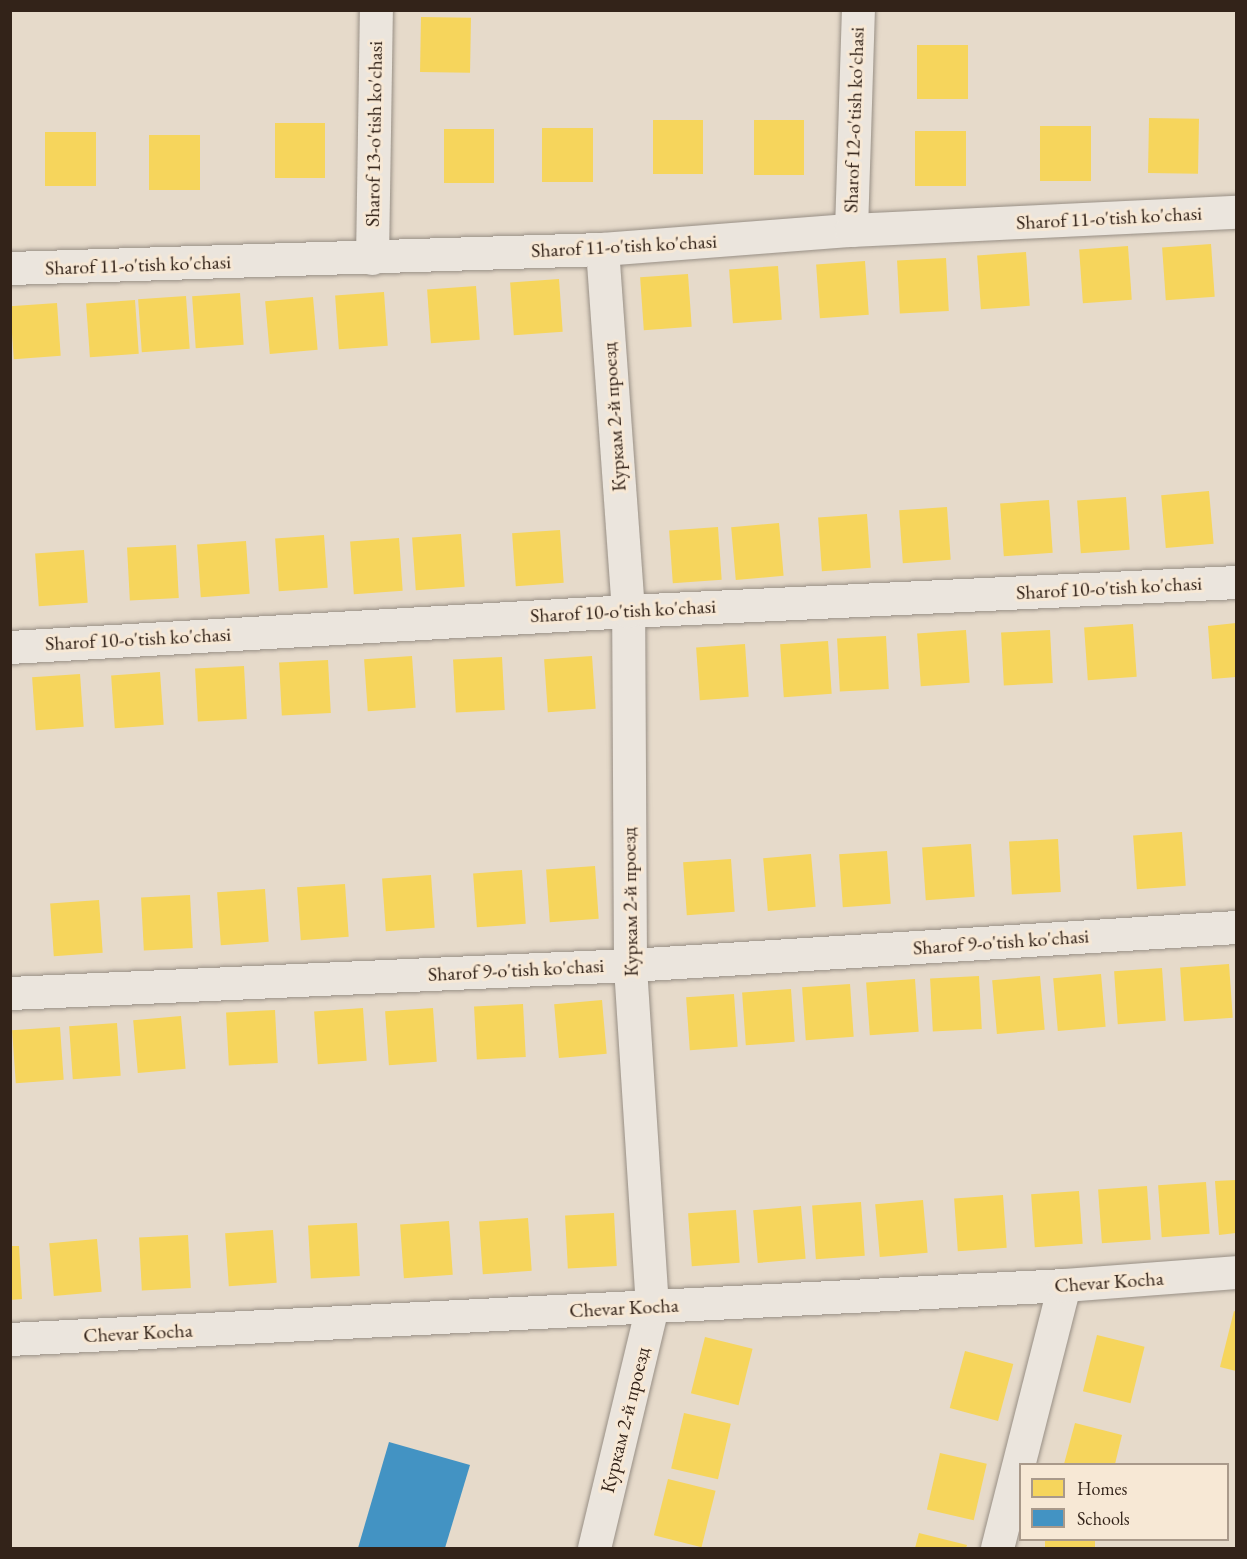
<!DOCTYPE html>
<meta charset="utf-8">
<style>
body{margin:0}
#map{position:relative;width:1247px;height:1559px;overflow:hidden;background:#e6daca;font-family:"EB Garamond",serif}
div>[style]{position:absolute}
.homes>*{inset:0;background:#f6d55c;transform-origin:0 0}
.schools>*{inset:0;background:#4393c3}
.roads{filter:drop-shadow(0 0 2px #988f85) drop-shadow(0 0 2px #988f85)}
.street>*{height:33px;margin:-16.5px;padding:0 16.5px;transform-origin:16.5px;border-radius:16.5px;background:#ebe5dd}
.secondary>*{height:33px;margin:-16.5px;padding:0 16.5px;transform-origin:16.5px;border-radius:16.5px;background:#ebe5dd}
span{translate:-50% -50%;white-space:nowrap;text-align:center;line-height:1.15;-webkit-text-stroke:6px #f7e8d5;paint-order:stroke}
.street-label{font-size:20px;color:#332319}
.frame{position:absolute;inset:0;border:12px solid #332319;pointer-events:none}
.legend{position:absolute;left:1019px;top:1463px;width:210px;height:78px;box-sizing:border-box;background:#f7e8d5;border:2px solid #a9998a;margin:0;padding:8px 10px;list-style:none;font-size:18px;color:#332319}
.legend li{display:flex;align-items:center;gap:12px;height:30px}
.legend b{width:30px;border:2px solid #a9998a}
</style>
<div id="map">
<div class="homes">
<div style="left:421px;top:17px;width:50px;height:55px;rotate:1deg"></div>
<div style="left:917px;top:45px;width:51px;height:54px"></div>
<div style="left:1149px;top:118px;width:50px;height:55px;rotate:1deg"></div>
<div style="left:653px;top:120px;width:50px;height:54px"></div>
<div style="left:754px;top:120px;width:50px;height:55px"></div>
<div style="left:275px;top:123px;width:50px;height:55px"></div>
<div style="left:1040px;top:126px;width:51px;height:55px"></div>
<div style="left:542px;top:128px;width:51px;height:54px"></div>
<div style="left:444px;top:129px;width:50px;height:54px"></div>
<div style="left:966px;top:131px;width:55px;height:51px;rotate:90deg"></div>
<div style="left:45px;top:132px;width:51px;height:54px"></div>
<div style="left:149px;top:135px;width:51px;height:55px"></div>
<div style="left:1211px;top:244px;width:53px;height:49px;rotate:86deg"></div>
<div style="left:1128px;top:246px;width:54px;height:49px;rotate:86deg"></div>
<div style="left:1026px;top:252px;width:54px;height:49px;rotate:86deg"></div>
<div style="left:946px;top:258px;width:53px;height:49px;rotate:87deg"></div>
<div style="left:865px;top:261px;width:54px;height:49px;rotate:86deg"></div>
<div style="left:778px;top:266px;width:54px;height:49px;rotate:86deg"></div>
<div style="left:688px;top:274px;width:53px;height:48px;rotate:86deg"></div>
<div style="left:559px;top:279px;width:53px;height:49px;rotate:86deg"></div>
<div style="left:476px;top:286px;width:54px;height:49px;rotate:86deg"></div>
<div style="left:384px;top:292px;width:54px;height:49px;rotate:86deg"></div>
<div style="left:240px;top:293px;width:52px;height:48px;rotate:86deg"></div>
<div style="left:186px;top:296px;width:53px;height:48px;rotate:86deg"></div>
<div style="left:313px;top:297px;width:53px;height:48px;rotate:85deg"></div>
<div style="left:135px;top:300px;width:54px;height:49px;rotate:86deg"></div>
<div style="left:57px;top:303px;width:53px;height:47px;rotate:86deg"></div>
<div style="left:1209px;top:491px;width:53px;height:48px;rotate:85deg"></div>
<div style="left:1126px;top:497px;width:53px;height:49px;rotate:86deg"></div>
<div style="left:1049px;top:500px;width:53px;height:49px;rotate:86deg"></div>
<div style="left:947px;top:507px;width:53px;height:48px;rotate:86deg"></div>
<div style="left:867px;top:514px;width:54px;height:49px;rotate:86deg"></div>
<div style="left:779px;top:523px;width:53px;height:48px;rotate:85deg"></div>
<div style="left:718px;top:527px;width:53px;height:49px;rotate:86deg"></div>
<div style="left:560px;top:530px;width:53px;height:48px;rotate:86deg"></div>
<div style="left:461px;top:534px;width:53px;height:49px;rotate:86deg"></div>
<div style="left:324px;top:535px;width:53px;height:49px;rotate:86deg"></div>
<div style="left:399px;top:538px;width:53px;height:49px;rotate:86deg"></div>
<div style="left:246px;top:541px;width:53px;height:49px;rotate:86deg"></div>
<div style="left:176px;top:545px;width:53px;height:49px;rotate:87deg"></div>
<div style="left:84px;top:550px;width:53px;height:49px;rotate:86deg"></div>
<div style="clip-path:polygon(1236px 623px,1236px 677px,1212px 679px,1208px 626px)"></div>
<div style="left:1133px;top:624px;width:53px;height:49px;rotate:86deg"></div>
<div style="left:966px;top:630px;width:53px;height:49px;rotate:86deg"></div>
<div style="left:1050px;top:630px;width:53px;height:49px;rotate:87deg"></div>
<div style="left:886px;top:636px;width:53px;height:49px;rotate:87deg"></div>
<div style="left:828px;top:641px;width:53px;height:48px;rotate:86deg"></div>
<div style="left:745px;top:644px;width:53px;height:49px;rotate:86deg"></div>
<div style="left:412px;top:656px;width:52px;height:48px;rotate:86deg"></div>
<div style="left:592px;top:656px;width:53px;height:48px;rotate:86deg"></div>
<div style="left:502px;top:657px;width:53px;height:49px;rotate:87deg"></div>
<div style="left:328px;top:660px;width:53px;height:49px;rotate:87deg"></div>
<div style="left:244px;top:666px;width:53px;height:49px;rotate:87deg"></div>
<div style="left:160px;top:672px;width:53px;height:49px;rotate:86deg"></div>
<div style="left:80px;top:674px;width:53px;height:48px;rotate:86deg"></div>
<div style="left:1182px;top:832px;width:54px;height:49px;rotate:86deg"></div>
<div style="left:1058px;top:839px;width:53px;height:49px;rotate:87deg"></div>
<div style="left:971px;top:844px;width:53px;height:49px;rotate:86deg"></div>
<div style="left:887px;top:851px;width:53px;height:48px;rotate:86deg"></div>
<div style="left:811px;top:854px;width:53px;height:48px;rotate:85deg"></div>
<div style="left:731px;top:859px;width:53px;height:48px;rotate:86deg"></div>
<div style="left:595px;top:866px;width:53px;height:49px;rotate:86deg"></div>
<div style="left:522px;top:870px;width:54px;height:49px;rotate:86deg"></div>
<div style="left:431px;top:875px;width:53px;height:49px;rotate:86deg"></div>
<div style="left:345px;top:884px;width:53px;height:48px;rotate:86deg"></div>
<div style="left:265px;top:889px;width:53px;height:48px;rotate:86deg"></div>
<div style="left:190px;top:895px;width:53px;height:49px;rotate:87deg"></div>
<div style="left:99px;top:900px;width:53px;height:49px;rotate:86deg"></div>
<div style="left:1229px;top:964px;width:54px;height:49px;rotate:86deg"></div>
<div style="left:1162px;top:968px;width:53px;height:48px;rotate:86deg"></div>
<div style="left:1101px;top:974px;width:53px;height:48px;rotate:85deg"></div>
<div style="left:979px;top:976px;width:53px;height:49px;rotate:87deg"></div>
<div style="left:1040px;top:976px;width:54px;height:48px;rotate:85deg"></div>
<div style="left:915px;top:979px;width:53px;height:49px;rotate:86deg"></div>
<div style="left:850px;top:984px;width:53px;height:48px;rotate:86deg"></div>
<div style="left:791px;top:989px;width:53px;height:49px;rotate:86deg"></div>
<div style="left:734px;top:994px;width:53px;height:48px;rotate:86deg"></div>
<div style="left:602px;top:1000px;width:54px;height:48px;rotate:85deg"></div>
<div style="left:523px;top:1004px;width:53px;height:49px;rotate:87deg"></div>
<div style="left:363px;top:1008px;width:53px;height:49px;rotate:86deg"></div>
<div style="left:433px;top:1008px;width:54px;height:48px;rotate:86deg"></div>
<div style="left:275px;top:1010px;width:53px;height:49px;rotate:87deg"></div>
<div style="left:181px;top:1016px;width:53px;height:48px;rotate:85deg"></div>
<div style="left:117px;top:1023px;width:53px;height:48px;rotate:86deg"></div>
<div style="left:60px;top:1027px;width:53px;height:48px;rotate:86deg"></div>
<div style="clip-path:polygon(1236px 1180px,1236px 1233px,1219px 1235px,1215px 1181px)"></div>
<div style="left:1206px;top:1182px;width:52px;height:48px;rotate:86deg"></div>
<div style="left:1147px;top:1186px;width:54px;height:49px;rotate:86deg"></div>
<div style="left:1079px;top:1191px;width:53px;height:48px;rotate:86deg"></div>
<div style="left:1003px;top:1195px;width:53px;height:49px;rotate:86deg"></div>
<div style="left:923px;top:1200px;width:53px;height:48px;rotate:85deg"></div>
<div style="left:861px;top:1202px;width:54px;height:49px;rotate:86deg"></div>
<div style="left:801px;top:1206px;width:53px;height:48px;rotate:85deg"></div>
<div style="left:736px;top:1210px;width:53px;height:48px;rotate:86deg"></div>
<div style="left:614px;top:1213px;width:53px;height:49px;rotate:87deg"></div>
<div style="left:528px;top:1218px;width:53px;height:49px;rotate:86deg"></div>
<div style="left:449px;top:1221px;width:54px;height:49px;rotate:86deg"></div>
<div style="left:357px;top:1223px;width:53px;height:49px;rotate:87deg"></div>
<div style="left:273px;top:1230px;width:53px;height:48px;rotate:86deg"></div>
<div style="left:188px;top:1235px;width:53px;height:49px;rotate:87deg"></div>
<div style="left:97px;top:1239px;width:53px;height:48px;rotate:85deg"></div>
<div style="clip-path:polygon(10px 1246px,19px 1246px,22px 1299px,10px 1300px)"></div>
<div style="clip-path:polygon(1234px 1311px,1236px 1312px,1236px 1371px,1220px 1367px)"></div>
<div style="left:1097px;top:1335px;width:49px;height:58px;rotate:14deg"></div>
<div style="left:705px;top:1337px;width:49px;height:58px;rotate:14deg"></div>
<div style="left:965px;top:1351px;width:50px;height:59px;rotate:15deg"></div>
<div style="left:684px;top:1413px;width:48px;height:57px;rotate:13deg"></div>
<div style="clip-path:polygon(1075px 1423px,1122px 1435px,1115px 1464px,1064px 1464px)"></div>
<div style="left:940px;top:1453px;width:48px;height:58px;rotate:13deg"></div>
<div style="left:668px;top:1479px;width:49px;height:58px;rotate:14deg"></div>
<div style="clip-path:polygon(919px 1533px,967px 1545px,966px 1548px,915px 1548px)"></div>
<div style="left:1045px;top:1540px;width:50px;height:9px"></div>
</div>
<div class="schools">
<div style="clip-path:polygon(389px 1442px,470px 1465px,445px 1548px,358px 1548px)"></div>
</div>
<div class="roads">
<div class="street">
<div style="left:851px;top:230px;width:220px;rotate:-88.2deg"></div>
<div style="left:372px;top:258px;width:248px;rotate:-89.1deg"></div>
<div style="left:10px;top:268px;width:592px;rotate:-1.84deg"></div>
<div style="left:602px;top:249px;width:250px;rotate:-4.4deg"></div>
<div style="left:851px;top:230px;width:385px;rotate:-2.7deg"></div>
<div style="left:10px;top:647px;width:619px;rotate:-3.33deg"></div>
<div style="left:628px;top:611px;width:609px;rotate:-2.73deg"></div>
<div style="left:10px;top:993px;width:621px;rotate:-2.59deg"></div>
<div style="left:630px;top:965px;width:607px;rotate:-3.59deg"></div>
<div style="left:594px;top:1548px;width:248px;rotate:-76.5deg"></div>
<div style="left:652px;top:1307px;width:343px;rotate:-93.7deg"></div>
<div style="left:630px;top:965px;width:354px;rotate:-90.3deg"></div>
<div style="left:628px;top:611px;width:363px;rotate:-94.1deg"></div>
<div style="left:997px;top:1548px;width:271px;rotate:-75.7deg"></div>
</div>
<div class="secondary">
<div style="left:10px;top:1339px;width:1055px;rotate:-2.93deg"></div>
<div style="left:1064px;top:1285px;width:172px;rotate:-4.3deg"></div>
</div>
</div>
<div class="street-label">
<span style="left:854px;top:120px;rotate:-88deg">Sharof 12-o'tish ko'chasi</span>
<span style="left:374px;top:134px;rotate:-89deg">Sharof 13-o'tish ko'chasi</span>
<span style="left:1109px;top:218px;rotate:-3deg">Sharof 11-o'tish ko'chasi</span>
<span style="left:624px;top:246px;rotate:-3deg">Sharof 11-o'tish ko'chasi</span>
<span style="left:138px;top:265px;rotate:-2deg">Sharof 11-o'tish ko'chasi</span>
<span style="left:614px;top:417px;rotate:-94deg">Куркам 2-й проезд</span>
<span style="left:1109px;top:588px;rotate:-3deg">Sharof 10-o'tish ko'chasi</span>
<span style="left:623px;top:611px;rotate:-3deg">Sharof 10-o'tish ko'chasi</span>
<span style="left:138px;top:639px;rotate:-3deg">Sharof 10-o'tish ko'chasi</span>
<span style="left:630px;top:902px;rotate:-91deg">Куркам 2-й проезд</span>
<span style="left:1001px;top:942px;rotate:-4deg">Sharof 9-o'tish ko'chasi</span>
<span style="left:516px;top:970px;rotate:-3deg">Sharof 9-o'tish ko'chasi</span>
<span style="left:1109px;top:1282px;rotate:-4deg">Chevar Kocha</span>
<span style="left:624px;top:1308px;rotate:-3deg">Chevar Kocha</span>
<span style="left:138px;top:1333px;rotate:-3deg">Chevar Kocha</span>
<span style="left:625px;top:1420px;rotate:-76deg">Куркам 2-й проезд</span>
</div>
<div class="frame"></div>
<ul class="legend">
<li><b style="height:16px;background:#f6d55c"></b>Homes</li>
<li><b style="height:16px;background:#4393c3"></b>Schools</li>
</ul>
</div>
